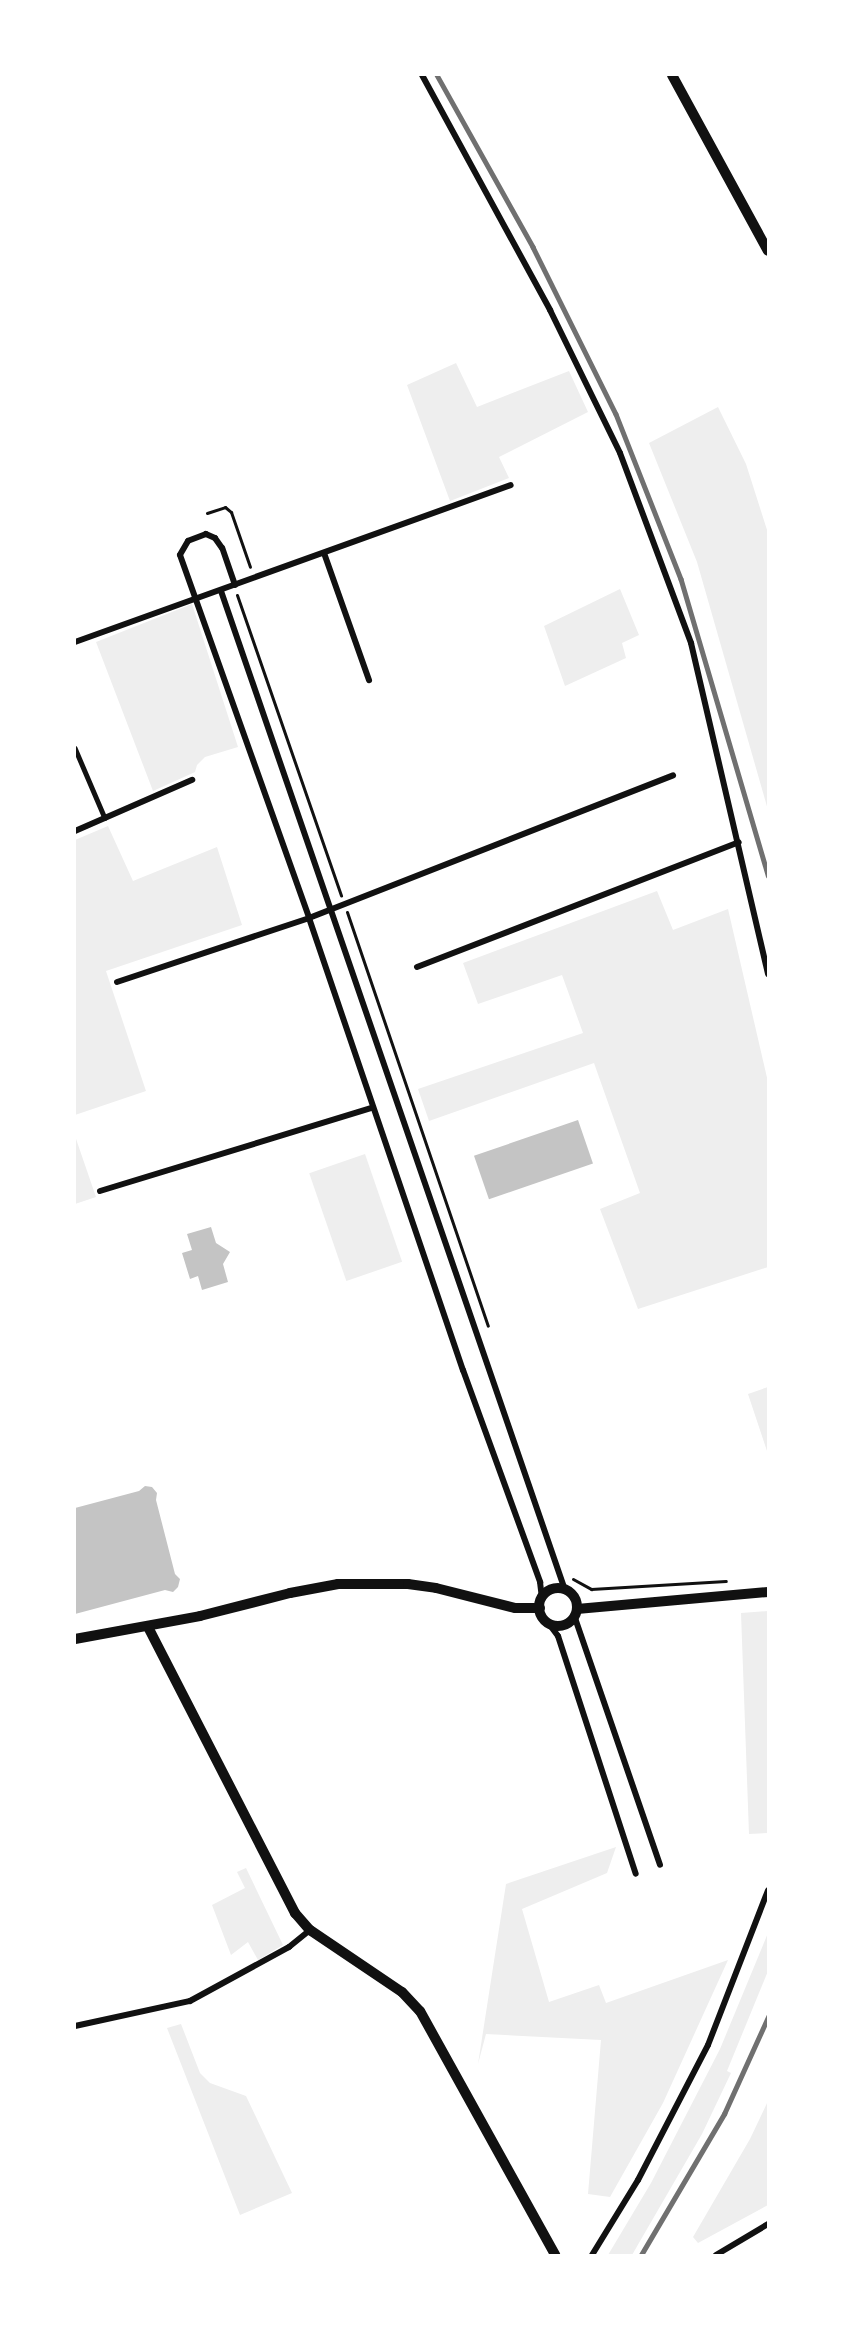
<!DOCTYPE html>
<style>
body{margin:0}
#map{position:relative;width:843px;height:2330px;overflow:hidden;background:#fff;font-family:"Public Sans",sans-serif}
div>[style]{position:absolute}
.green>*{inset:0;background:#eee;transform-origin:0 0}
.building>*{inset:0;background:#c4c4c4;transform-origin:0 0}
.path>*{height:3px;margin:-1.5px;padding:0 1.5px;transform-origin:1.5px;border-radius:1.5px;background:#111}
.service>*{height:4.5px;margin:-2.25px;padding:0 2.25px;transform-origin:2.25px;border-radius:2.25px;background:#111}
.minor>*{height:6px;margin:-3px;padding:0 3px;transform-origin:3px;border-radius:3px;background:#111}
.tertiary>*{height:10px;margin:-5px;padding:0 5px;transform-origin:5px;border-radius:5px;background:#111}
.tertiary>.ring{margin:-5px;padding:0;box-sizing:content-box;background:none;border:10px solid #111;border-radius:50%}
.rail>*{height:4.5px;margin:-2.25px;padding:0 2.25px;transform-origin:2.25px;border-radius:2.25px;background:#707070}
span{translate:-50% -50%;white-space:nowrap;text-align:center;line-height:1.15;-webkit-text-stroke:4.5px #fff;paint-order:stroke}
.frame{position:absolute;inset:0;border:76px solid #fff;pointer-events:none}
</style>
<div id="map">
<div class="green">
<div style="clip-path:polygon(456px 363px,477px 407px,569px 371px,588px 412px,499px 457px,509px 478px,450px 501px,407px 385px)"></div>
<div style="clip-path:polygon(718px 407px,746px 464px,768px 533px,768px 810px,697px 562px,649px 443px)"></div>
<div style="clip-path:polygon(620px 589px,639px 635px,622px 643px,626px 658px,565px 686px,544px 626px)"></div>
<div style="clip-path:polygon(192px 604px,238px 747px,205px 757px,197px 765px,195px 772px,153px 791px,96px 642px)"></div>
<div style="clip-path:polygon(108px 826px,133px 881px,217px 847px,242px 925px,106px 971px,146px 1091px,75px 1115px,75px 840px)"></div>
<div style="clip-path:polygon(657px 891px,673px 930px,728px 909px,768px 1082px,768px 1267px,638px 1309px,600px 1209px,640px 1193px,594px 1063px,429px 1121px,418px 1089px,583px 1033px,562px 975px,478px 1004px,463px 963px)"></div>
<div style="clip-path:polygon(75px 1136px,96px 1197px,75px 1204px)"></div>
<div style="left:365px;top:1154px;width:114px;height:59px;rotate:71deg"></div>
<div style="clip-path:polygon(768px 1387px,768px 1454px,748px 1394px)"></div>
<div style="clip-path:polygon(768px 1611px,768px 1833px,749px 1834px,741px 1613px)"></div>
<div style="clip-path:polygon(616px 1847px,607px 1873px,522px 1909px,549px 2002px,599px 1985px,606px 2003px,728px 1960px,663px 2103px,610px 2197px,588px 2194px,601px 2040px,486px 2034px,478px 2064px,506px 1884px)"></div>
<div style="clip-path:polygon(246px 1868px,283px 1945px,258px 1960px,248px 1942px,231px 1955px,212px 1905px,245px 1888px,237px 1872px)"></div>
<div style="clip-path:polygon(768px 1933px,768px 1971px,727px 2071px,731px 2073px,702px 2134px,632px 2255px,608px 2255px,651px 2183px,720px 2049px)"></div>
<div style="clip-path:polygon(181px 2024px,200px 2073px,210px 2083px,246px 2096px,292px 2193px,240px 2215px,167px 2028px)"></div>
<div style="clip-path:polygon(768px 2101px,768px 2205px,698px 2243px,693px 2237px,750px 2139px)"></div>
</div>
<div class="building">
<div style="left:578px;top:1120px;width:46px;height:110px;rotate:71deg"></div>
<div style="clip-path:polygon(211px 1227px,216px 1243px,230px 1252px,223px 1264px,228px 1282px,202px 1290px,198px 1276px,190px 1279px,182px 1253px,192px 1250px,187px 1234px)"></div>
<div style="clip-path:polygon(145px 1486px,152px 1487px,157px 1493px,156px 1500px,175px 1574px,180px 1579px,178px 1587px,173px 1592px,165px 1590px,75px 1614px,75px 1508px,139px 1491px)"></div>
</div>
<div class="path">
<div style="left:207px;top:513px;width:19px;rotate:-18deg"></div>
<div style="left:225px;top:507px;width:8px;rotate:40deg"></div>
<div style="left:231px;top:512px;width:58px;rotate:70.9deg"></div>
<div style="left:237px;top:595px;width:318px;rotate:70.9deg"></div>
<div style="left:347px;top:912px;width:437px;rotate:71.2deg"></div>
<div style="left:573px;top:1579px;width:21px;rotate:29deg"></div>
<div style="left:591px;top:1589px;width:135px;rotate:-3.4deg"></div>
</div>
<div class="service">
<div style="left:75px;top:748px;width:76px;rotate:66.8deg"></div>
</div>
<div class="minor">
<div style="left:422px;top:75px;width:268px;rotate:61.4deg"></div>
<div style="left:550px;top:310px;width:159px;rotate:63.9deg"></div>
<div style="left:620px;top:453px;width:203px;rotate:69.5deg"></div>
<div style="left:691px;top:643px;width:340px;rotate:76.9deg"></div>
<div style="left:324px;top:553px;width:135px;rotate:70.5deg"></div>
<div style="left:235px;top:585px;width:39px;rotate:-109deg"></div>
<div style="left:222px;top:548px;width:12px;rotate:-125deg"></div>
<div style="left:215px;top:538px;width:10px;rotate:-156deg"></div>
<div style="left:206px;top:534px;width:19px;rotate:159deg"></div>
<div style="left:188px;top:541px;width:16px;rotate:120deg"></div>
<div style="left:180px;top:555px;width:385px;rotate:70.4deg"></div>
<div style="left:309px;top:918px;width:478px;rotate:71.2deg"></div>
<div style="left:463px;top:1370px;width:226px;rotate:70deg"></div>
<div style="left:540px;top:1582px;width:17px;rotate:83deg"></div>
<div style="left:221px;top:591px;width:1057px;rotate:71deg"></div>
<div style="left:75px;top:642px;width:463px;rotate:-19.8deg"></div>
<div style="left:75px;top:831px;width:128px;rotate:-23.6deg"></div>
<div style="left:417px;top:967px;width:345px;rotate:-21.2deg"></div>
<div style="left:117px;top:982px;width:202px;rotate:-18.4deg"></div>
<div style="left:309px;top:918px;width:391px;rotate:-21.4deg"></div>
<div style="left:100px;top:1191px;width:284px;rotate:-17deg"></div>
<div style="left:575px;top:1618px;width:261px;rotate:71deg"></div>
<div style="left:549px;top:1624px;width:15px;rotate:53deg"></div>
<div style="left:558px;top:1636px;width:250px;rotate:71.9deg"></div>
<div style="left:75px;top:2026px;width:118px;rotate:-12.3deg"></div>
<div style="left:190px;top:2001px;width:113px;rotate:-28.6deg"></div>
<div style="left:289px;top:1947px;width:27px;rotate:-39deg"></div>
<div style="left:592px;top:2255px;width:88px;rotate:-58.5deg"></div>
<div style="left:638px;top:2180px;width:152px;rotate:-62.6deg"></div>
<div style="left:708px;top:2045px;width:166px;rotate:-68.8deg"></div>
<div style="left:716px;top:2255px;width:61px;rotate:-30.8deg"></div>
</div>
<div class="tertiary">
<div style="left:672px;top:75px;width:200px;rotate:61.4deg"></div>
<div class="ring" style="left:539px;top:1588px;width:28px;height:28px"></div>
<div style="left:577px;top:1609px;width:192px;rotate:-5.1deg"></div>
<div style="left:148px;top:1627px;width:322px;rotate:62.8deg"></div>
<div style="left:295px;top:1913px;width:23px;rotate:49deg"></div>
<div style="left:310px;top:1930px;width:111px;rotate:34deg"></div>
<div style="left:402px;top:1992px;width:26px;rotate:47deg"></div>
<div style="left:420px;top:2011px;width:279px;rotate:61deg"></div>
<div style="left:75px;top:1639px;width:127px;rotate:-10.4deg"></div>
<div style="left:200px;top:1616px;width:93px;rotate:-14.3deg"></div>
<div style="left:290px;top:1593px;width:49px;rotate:-10.6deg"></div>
<div style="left:338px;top:1584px;width:70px"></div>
<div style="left:408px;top:1584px;width:28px;rotate:8deg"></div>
<div style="left:436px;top:1588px;width:81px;rotate:14.2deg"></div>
<div style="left:515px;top:1608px;width:25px"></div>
</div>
<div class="rail">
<div style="left:437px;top:75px;width:197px;rotate:60.8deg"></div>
<div style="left:533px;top:247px;width:186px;rotate:63.6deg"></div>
<div style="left:616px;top:414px;width:177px;rotate:68.5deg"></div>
<div style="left:681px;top:579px;width:309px;rotate:73.6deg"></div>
<div style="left:641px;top:2255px;width:164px;rotate:-59.5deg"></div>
<div style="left:724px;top:2114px;width:107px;rotate:-65.6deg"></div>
</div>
<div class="frame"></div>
</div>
